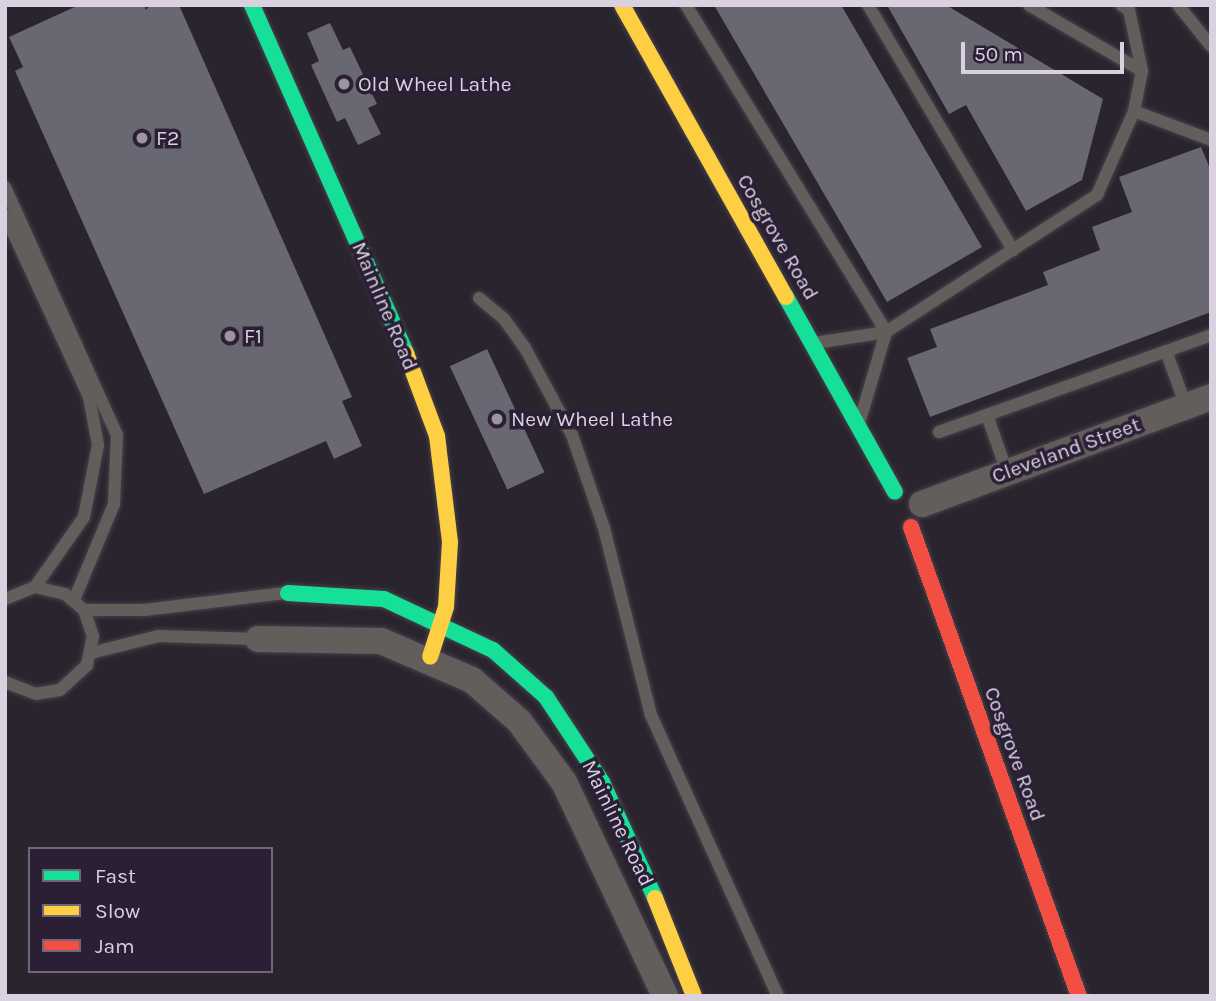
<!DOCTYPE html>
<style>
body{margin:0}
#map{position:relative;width:1216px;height:1001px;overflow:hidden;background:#2a242f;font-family:Karla,sans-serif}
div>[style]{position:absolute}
.building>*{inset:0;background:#696771;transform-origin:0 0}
.roads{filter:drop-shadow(0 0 2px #46414a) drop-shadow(0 0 2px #46414a)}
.lane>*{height:12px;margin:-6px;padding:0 6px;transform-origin:6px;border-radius:6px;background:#635e5b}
.street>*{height:26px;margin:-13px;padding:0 13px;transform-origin:13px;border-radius:13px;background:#635e5b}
.fast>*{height:16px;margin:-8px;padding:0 8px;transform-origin:8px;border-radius:8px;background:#16e098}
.slow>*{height:16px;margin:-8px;padding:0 8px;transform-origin:8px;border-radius:8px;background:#ffcf43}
.jam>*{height:16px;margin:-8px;padding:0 8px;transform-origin:8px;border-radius:8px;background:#f24e42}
.dots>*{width:19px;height:19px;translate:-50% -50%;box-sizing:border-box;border:4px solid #2a1f34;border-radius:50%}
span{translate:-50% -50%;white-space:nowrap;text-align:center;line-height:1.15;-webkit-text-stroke:7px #2a1f34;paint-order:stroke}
.poi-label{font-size:21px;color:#d9d1e0}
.left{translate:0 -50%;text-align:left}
.street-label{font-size:21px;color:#d9d1e0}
.frame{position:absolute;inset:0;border:7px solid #d9d1e0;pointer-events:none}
.legend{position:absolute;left:28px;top:847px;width:245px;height:126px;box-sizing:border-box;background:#2a1f34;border:2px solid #706679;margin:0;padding:9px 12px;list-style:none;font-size:21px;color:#d9d1e0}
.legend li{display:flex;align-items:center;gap:14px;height:35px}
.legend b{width:35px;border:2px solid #706679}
.scale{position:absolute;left:961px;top:42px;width:163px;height:32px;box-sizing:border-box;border:4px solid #d9d1e0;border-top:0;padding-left:9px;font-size:21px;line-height:24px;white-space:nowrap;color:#d9d1e0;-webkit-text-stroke:5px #2a1f34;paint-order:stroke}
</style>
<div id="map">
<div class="building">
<div style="clip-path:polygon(79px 5px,144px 5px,146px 10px,150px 5px,179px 5px,352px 397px,342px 401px,362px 446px,334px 459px,326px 441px,204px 494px,15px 71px,23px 67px,9px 37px)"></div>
<div style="clip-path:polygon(714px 5px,841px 5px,982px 247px,887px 302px)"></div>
<div style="clip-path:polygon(887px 5px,946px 5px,1103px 99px,1082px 180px,1026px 211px,966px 105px,949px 114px)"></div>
<div style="clip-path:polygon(330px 23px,343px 50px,350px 47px,377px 104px,368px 108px,381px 134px,358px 145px,345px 118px,337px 122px,311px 65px,319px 61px,307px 33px)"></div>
<div style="clip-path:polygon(1201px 147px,1211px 171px,1211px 312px,930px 417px,907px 358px,937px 347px,930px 329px,1048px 285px,1043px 272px,1100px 250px,1092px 227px,1132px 212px,1119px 177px)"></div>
<div style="left:487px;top:349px;width:136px;height:41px;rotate:65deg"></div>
</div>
<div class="roads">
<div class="lane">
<div style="left:686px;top:5px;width:383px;rotate:58.5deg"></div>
<div style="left:886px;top:332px;width:252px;rotate:-33deg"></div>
<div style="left:1097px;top:195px;width:92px;rotate:-66.2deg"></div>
<div style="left:1134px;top:111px;width:41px;rotate:-78.7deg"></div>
<div style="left:1142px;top:71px;width:62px;rotate:-102deg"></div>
<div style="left:1129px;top:10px;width:9px;rotate:-148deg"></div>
<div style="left:868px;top:5px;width:285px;rotate:59.4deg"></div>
<div style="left:1029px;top:5px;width:131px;rotate:30.3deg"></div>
<div style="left:1178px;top:5px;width:53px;rotate:51.2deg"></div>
<div style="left:1134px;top:111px;width:82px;rotate:20.6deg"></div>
<div style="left:5px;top:187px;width:272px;rotate:65.7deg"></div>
<div style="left:117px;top:435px;width:69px;rotate:92.5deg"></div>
<div style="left:114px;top:504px;width:104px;rotate:112.6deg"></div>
<div style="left:5px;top:215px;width:200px;rotate:65.2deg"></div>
<div style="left:89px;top:397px;width:49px;rotate:79.4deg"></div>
<div style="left:98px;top:445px;width:73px;rotate:101deg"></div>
<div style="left:84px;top:517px;width:85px;rotate:125deg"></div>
<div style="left:479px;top:298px;width:33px;rotate:40deg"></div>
<div style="left:504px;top:319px;width:36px;rotate:54deg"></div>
<div style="left:525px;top:348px;width:99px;rotate:61.6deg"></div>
<div style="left:572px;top:435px;width:98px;rotate:71deg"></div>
<div style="left:604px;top:528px;width:193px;rotate:75.9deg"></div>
<div style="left:651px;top:715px;width:308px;rotate:65.7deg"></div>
<div style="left:815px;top:343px;width:72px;rotate:-8.8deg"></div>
<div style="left:886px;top:332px;width:89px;rotate:106.4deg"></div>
<div style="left:1166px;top:351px;width:59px;rotate:70deg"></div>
<div style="left:987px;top:415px;width:60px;rotate:70.7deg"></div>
<div style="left:939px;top:432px;width:289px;rotate:-19.6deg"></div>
<div style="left:5px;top:599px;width:32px;rotate:-22deg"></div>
<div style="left:35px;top:587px;width:31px;rotate:13deg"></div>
<div style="left:65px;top:594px;width:25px;rotate:40deg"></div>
<div style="left:84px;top:610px;width:28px;rotate:71deg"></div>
<div style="left:93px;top:636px;width:30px;rotate:102deg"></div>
<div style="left:87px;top:665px;width:37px;rotate:137deg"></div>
<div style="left:60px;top:690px;width:24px;rotate:171deg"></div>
<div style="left:36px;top:694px;width:33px;rotate:-159deg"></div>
<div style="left:84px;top:610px;width:60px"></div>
<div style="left:144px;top:610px;width:142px;rotate:-6.9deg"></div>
<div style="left:91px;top:653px;width:69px;rotate:-14.2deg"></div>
<div style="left:158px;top:636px;width:100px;rotate:1.7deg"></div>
</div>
<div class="street">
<div style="left:922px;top:504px;width:308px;rotate:-20.3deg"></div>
<div style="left:258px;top:639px;width:123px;rotate:0.9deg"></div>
<div style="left:381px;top:641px;width:99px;rotate:23.2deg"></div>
<div style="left:472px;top:680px;width:62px;rotate:41.1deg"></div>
<div style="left:519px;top:721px;width:76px;rotate:53.6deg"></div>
<div style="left:564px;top:782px;width:237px;rotate:64.7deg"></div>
</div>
<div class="fast">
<div style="left:252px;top:5px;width:381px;rotate:66.1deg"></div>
<div style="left:786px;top:297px;width:223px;rotate:60.8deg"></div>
<div style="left:288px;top:593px;width:96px;rotate:3.6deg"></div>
<div style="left:384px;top:599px;width:120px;rotate:25.1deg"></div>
<div style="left:493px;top:650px;width:71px;rotate:41.6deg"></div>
<div style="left:546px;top:697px;width:102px;rotate:56.6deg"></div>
<div style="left:602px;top:782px;width:128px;rotate:65.4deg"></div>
</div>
<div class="slow">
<div style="left:622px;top:5px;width:335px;rotate:60.7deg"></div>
<div style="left:406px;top:353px;width:89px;rotate:69.5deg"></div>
<div style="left:437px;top:436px;width:107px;rotate:83deg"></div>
<div style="left:450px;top:542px;width:65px;rotate:93.5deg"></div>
<div style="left:446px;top:607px;width:52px;rotate:107.7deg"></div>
<div style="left:655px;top:898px;width:105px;rotate:68.3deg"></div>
</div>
<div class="jam">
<div style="left:911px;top:527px;width:498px;rotate:70.3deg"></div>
</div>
</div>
<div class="dots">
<div style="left:344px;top:84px;background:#9c94a2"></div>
<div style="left:142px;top:138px;background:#9c94a2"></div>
<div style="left:230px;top:336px;background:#9c94a2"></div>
<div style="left:497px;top:419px;background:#9c94a2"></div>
</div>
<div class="poi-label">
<span class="left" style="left:358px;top:84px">Old Wheel Lathe</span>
<span class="left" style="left:156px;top:138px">F2</span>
<span class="left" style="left:244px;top:336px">F1</span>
<span class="left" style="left:511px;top:419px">New Wheel Lathe</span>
</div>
<div class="street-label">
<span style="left:778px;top:237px;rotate:60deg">Cosgrove Road</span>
<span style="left:385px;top:306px;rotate:67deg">Mainline Road</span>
<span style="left:1066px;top:450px;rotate:-20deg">Cleveland Street</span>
<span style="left:1015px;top:754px;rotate:70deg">Cosgrove Road</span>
<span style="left:618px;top:823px;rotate:64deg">Mainline Road</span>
</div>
<div class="frame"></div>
<ul class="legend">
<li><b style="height:9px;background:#16e098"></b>Fast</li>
<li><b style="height:9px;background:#ffcf43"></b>Slow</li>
<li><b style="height:9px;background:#f24e42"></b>Jam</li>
</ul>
<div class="scale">50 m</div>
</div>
